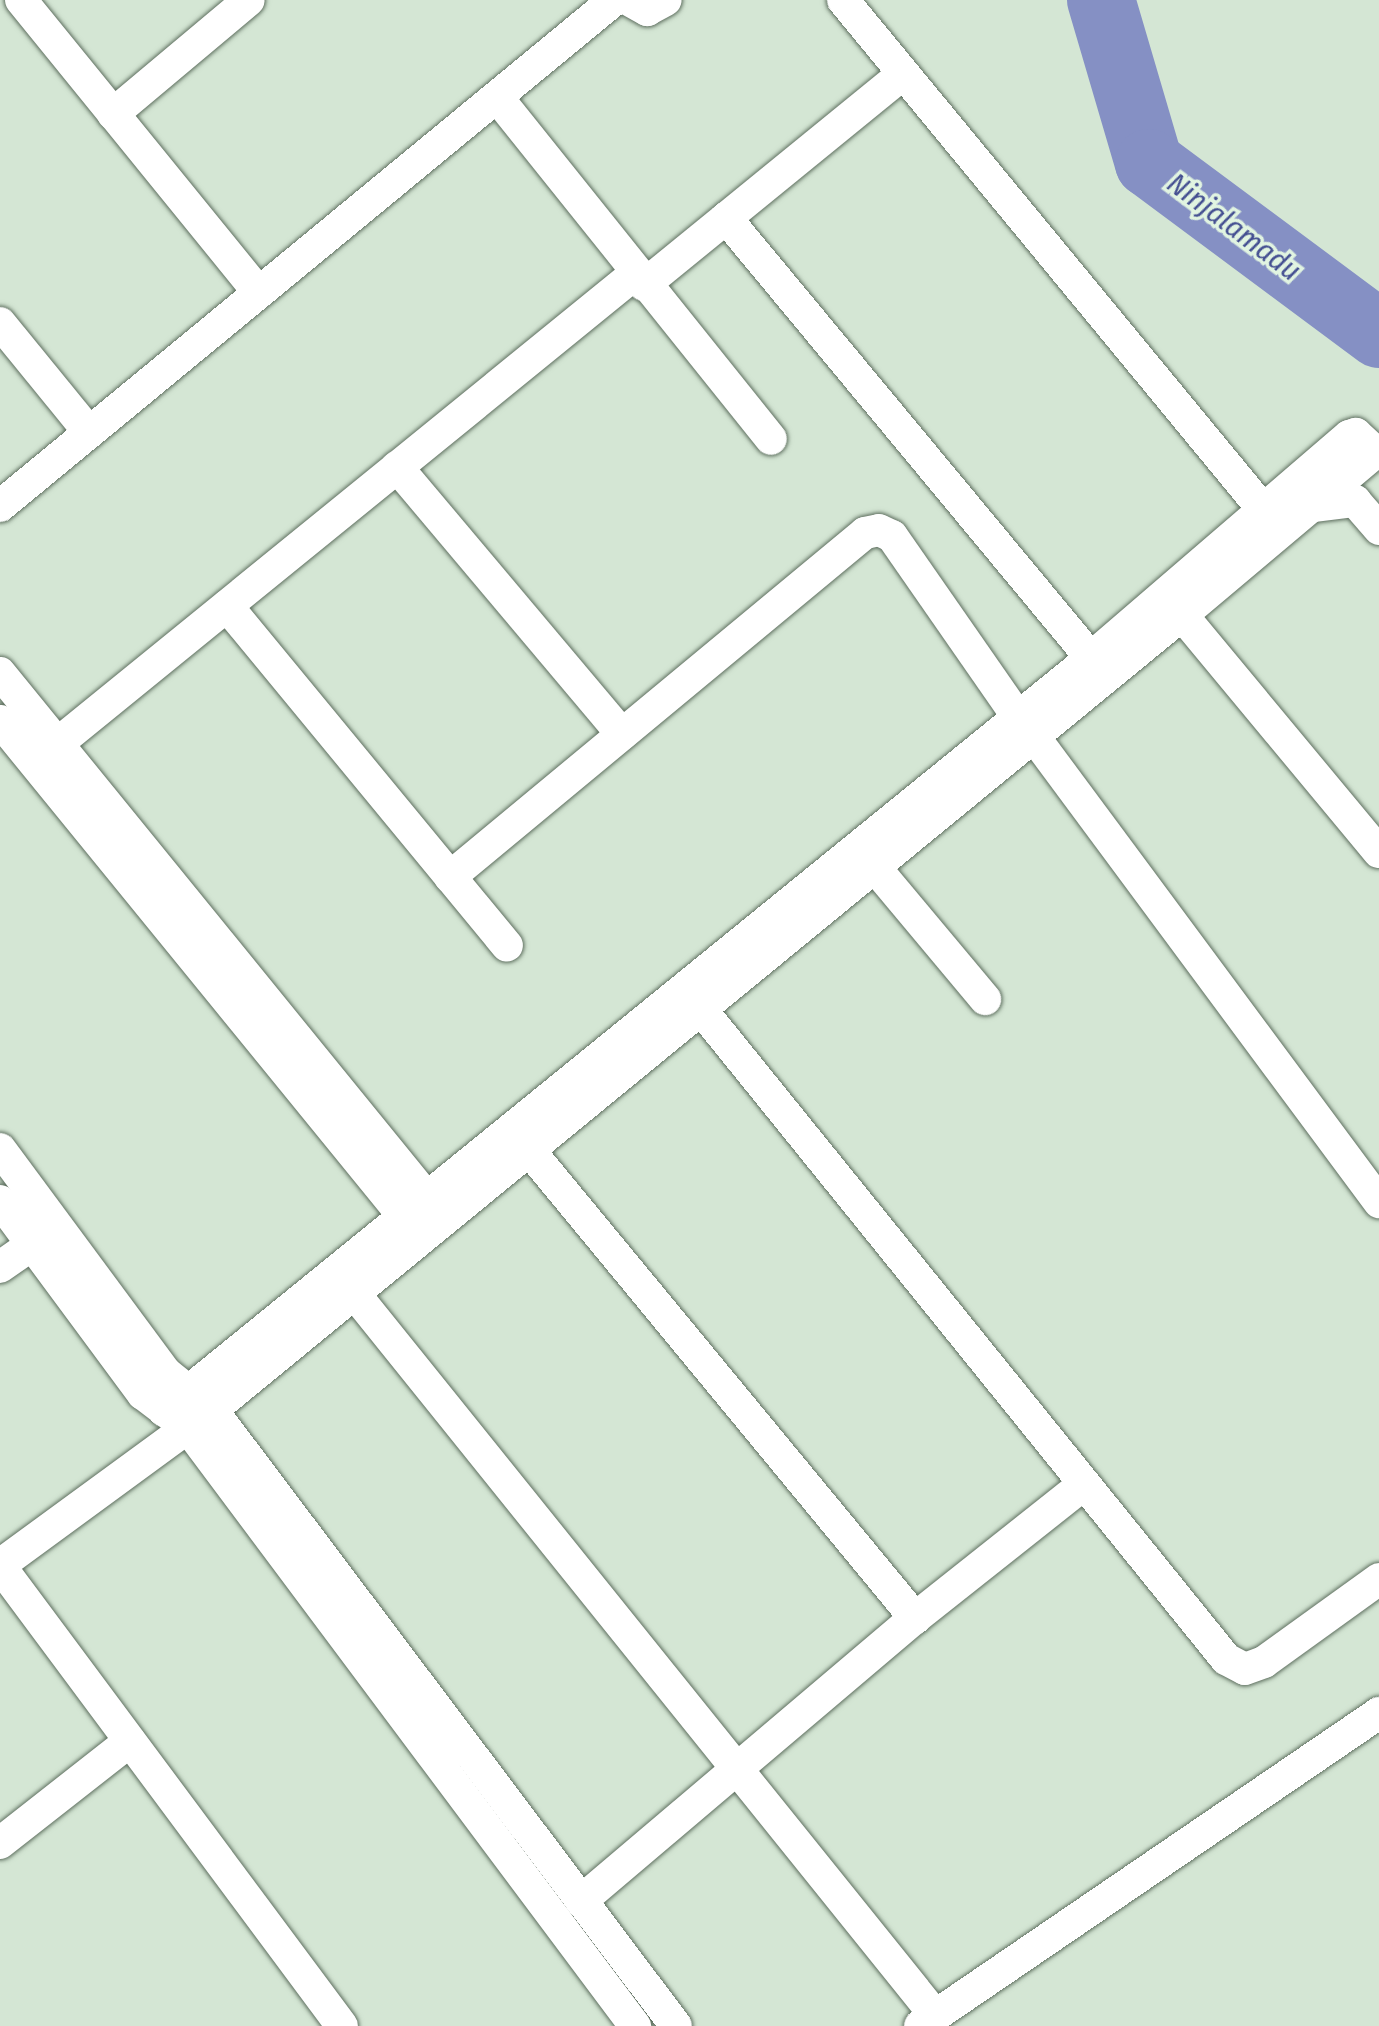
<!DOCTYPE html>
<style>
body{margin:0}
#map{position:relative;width:1379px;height:2026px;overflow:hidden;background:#d4e6d4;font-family:"Fira Sans Condensed",sans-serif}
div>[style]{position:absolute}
.river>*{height:68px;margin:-34px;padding:0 34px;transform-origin:34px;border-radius:34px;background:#8590c4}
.roads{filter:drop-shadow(0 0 2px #5e6f5f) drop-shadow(0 0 2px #5e6f5f)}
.minor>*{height:32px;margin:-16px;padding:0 16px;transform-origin:16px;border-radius:16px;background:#fff}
span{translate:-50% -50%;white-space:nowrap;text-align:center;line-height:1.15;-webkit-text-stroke:7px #e1f4e1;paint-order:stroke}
.water-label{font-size:30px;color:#444f91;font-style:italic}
</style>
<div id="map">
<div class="river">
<div style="left:1101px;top:0;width:170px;rotate:73.6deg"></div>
<div style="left:1149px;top:163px;width:287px;rotate:36.6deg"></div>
</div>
<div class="roads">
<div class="minor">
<div style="left:21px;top:0;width:377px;rotate:50.9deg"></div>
<div style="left:629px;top:0;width:21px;rotate:29deg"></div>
<div style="left:647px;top:10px;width:21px;rotate:-28deg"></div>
<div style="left:843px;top:0;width:663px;rotate:50.5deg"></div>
<div style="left:1265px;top:512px;width:91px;rotate:-7deg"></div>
<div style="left:1355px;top:501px;width:37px;rotate:49deg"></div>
<div style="left:497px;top:97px;width:438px;rotate:51.3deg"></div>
<div style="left:113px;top:114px;width:177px;rotate:-40deg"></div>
<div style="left:726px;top:218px;width:572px;rotate:50.32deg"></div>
<div style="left:644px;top:285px;width:334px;rotate:-39.2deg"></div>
<div style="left:0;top:323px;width:141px;rotate:50.8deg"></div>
<div style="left:397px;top:467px;width:349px;rotate:49.9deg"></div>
<div style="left:0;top:506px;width:796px;rotate:-39.49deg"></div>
<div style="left:227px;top:606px;width:440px;rotate:50.5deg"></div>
<div style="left:1182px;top:615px;width:308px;rotate:50.3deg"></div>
<div style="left:0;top:673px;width:678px;rotate:50.87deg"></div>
<div style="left:0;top:721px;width:641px;rotate:50.82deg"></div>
<div style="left:1035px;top:738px;width:578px;rotate:53.45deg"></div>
<div style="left:57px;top:744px;width:745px;rotate:-39.12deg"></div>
<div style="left:873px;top:865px;width:175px;rotate:50.1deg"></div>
<div style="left:450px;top:877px;width:539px;rotate:-39.66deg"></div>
<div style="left:865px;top:533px;width:14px;rotate:-12deg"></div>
<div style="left:879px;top:530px;width:14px;rotate:25deg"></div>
<div style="left:892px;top:536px;width:221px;rotate:55.2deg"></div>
<div style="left:700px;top:1008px;width:837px;rotate:51.06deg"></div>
<div style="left:1226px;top:1659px;width:21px;rotate:28deg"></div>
<div style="left:1245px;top:1669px;width:20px;rotate:-20deg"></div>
<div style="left:1264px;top:1662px;width:142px;rotate:-35.8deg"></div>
<div style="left:0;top:1149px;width:279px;rotate:53.5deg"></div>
<div style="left:166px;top:1373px;width:59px;rotate:38.8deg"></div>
<div style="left:212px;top:1410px;width:771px;rotate:53.01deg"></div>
<div style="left:529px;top:1150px;width:607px;rotate:50.48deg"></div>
<div style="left:0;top:1201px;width:240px;rotate:53.5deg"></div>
<div style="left:143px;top:1394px;width:56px;rotate:37.1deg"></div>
<div style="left:188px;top:1428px;width:747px;rotate:53.22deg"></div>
<div style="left:0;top:1267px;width:40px;rotate:-34.9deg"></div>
<div style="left:354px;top:1293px;width:927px;rotate:51.18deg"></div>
<div style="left:0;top:1565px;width:263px;rotate:-36.2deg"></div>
<div style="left:212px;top:1410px;width:1254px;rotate:-39.34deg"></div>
<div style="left:1182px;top:615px;width:248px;rotate:-40.1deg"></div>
<div style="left:1372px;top:455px;width:7px;rotate:-98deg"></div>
<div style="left:1371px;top:448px;width:21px;rotate:-137deg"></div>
<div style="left:1356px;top:434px;width:7px;rotate:164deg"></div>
<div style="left:1349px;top:436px;width:340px;rotate:139.3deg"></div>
<div style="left:1091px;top:658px;width:1194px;rotate:140.91deg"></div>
<div style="left:0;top:1566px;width:573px;rotate:53.37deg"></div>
<div style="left:0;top:1843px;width:165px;rotate:-38.1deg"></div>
<div style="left:581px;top:1901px;width:438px;rotate:-40.3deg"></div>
<div style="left:915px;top:1618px;width:214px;rotate:-38.4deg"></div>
<div style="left:920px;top:2026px;width:556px;rotate:-34.29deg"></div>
</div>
</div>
<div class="water-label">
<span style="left:1234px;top:227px;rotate:37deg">Ninjalamadu</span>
</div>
</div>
